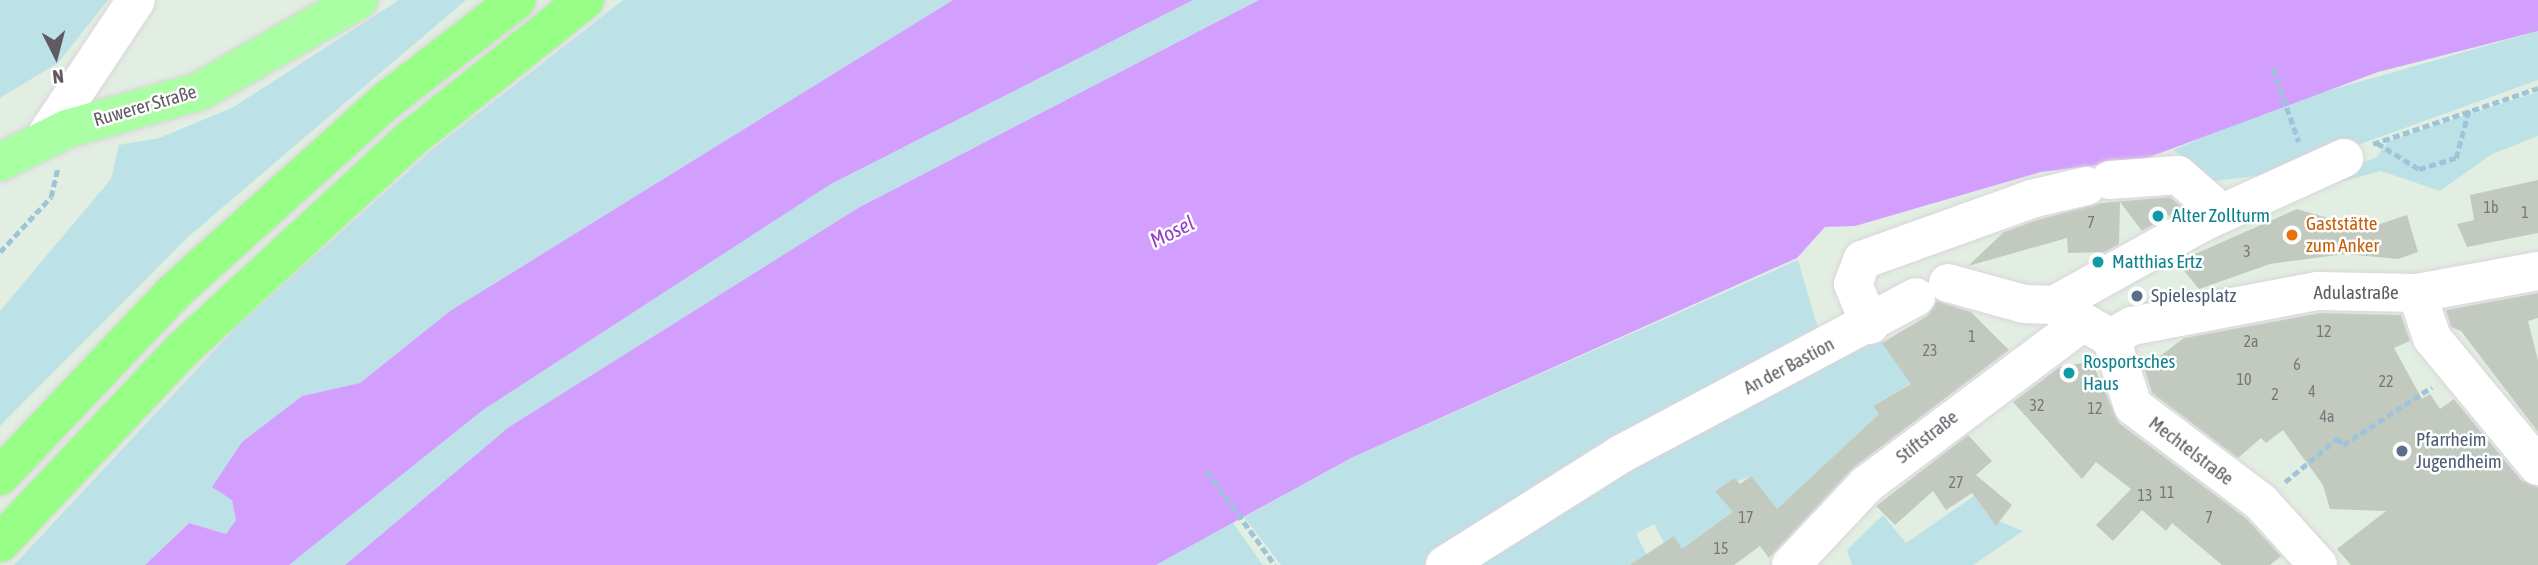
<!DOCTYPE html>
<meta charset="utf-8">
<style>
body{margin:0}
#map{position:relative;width:2538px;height:565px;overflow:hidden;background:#e2eee1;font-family:"Asap Condensed",sans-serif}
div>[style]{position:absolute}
.green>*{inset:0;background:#bce2e7}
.water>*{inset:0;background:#d39fff}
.building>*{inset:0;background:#c2cac0}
.path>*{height:4.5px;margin-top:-2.25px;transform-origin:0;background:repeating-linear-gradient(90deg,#9ec4d9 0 7px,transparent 0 10.5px)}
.roads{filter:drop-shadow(0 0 2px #dad4db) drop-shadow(0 0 2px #dad4db)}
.minor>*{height:38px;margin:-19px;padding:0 19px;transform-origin:19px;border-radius:19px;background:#fff}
.major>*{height:38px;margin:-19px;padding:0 19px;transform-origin:19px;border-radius:19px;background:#aaffa4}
.highway>*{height:38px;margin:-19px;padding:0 19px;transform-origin:19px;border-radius:19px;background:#98ff86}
.dots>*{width:19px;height:19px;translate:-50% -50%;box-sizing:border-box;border:4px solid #fff;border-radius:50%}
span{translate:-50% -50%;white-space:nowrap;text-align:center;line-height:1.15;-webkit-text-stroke:5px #fff;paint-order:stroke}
.number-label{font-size:16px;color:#78767a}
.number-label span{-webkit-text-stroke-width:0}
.street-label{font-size:19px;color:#605a63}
.culture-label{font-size:19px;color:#0d838f}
.left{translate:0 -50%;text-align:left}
.food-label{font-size:19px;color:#c56008}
.service-label{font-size:19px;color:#4e5e75}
.water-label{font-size:21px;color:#933cc8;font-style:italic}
.north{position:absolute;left:21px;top:21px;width:70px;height:70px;-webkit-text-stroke:5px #fff;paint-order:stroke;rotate:174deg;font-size:19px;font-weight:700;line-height:28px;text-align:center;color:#605a63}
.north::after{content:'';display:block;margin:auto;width:24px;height:32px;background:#605a63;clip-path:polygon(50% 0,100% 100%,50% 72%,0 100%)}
</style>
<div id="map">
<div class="green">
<div style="clip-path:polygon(0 0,108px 0,58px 63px,0 98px)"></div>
<div style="clip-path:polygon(399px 0,466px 0,189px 236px,0 426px,0 311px,111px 179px,119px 145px,159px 138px,232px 108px)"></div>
<div style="clip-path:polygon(623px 0,953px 0,450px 311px,360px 383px,302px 396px,242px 442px,213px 487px,232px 499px,236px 520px,226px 534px,188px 523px,145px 565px,14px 565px,239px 324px,433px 149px)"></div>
<div style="clip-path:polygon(1193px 0,1259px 0,858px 208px,509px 427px,345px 565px,289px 565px,483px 410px,831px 184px)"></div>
<div style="clip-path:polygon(2538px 31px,2538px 80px,2280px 173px,2214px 181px,2173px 150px,2285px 103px)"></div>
<div style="clip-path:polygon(2538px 92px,2538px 136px,2492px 154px,2440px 191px,2381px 171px,2285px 197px,2377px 157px,2388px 141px)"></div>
<div style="clip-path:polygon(1798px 260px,1820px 335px,1425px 565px,1281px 565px,1244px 517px,1351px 458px)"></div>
<div style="clip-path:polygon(1879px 339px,1922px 377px,1873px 406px,1879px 414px,1775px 511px,1751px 476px,1715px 490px,1733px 512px,1682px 550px,1674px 536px,1664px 543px,1654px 524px,1636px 534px,1652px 565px,1472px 565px,1540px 515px)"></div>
<div style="clip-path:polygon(1974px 496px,1989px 517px,2023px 531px,1973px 565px,1852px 565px,1847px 550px,1883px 515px,1906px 543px)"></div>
<div style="clip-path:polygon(1233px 523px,1263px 565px,1156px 565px)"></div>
</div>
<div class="water">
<div style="clip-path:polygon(953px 0,1193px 0,831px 184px,483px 410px,289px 565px,145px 565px,189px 523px,226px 534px,236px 520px,232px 500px,212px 487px,242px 442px,302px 396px,360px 383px,450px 311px)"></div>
<div style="clip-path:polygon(1259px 0,2538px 0,2538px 31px,2378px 72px,2144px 159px,2041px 172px,1855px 226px,1825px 227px,1797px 258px,1351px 458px,1156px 565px,345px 565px,509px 427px,858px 208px)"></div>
</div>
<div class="building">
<div style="clip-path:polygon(2538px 180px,2538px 233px,2467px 247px,2457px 224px,2474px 220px,2470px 195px)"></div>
<div style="clip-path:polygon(2170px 197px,2183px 208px,2142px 231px,2120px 202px,2119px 244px,2105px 252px,2068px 253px,2067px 238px,1968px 266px,2004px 232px,2037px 220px,2101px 203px)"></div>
<div style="clip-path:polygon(2297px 209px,2365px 229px,2407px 215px,2418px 252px,2398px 259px,2345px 254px,2270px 264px,2199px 289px,2177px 262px)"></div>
<div style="clip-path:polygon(2538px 293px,2538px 318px,2528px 321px,2538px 360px,2538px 432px,2461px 331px,2451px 327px,2446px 310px)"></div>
<div style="clip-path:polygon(1937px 301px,1971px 312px,2009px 350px,1853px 468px,1769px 558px,1760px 546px,1734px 565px,1630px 565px,1674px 536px,1682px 549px,1733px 512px,1715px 491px,1734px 478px,1740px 484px,1751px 476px,1777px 509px,1879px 414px,1873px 406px,1911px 384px,1882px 343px,1927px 316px)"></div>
<div style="clip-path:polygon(2320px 313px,2401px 315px,2410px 341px,2394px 348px,2422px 399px,2430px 394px,2440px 409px,2454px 399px,2521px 480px,2538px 487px,2538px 565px,2351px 565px,2337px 549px,2386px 511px,2330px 509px,2323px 485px,2283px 430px,2266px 443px,2261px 438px,2238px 458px,2152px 393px,2144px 368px,2184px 338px)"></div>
<div style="clip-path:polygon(2092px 362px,2119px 423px,2246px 518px,2281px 556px,2270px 565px,2222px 565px,2172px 523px,2166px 531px,2142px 510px,2113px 541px,2096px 525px,2131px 489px,2096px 462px,2082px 479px,2013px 402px,2061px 366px)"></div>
<div style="clip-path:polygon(1968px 435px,1992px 461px,1976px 475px,2012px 505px,1996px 526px,1972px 493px,1946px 510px,1933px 491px,1895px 525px,1876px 506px)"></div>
</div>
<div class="path">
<div style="left:2273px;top:68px;width:78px;rotate:70.6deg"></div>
<div style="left:2377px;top:143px;width:49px;rotate:31.8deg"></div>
<div style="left:2419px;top:169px;width:39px;rotate:-17deg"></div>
<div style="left:2456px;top:158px;width:51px;rotate:-75.1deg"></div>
<div style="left:2373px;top:144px;width:174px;rotate:-18.7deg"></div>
<div style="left:0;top:252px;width:75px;rotate:-47.2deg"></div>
<div style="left:51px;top:197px;width:28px;rotate:-77deg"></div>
<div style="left:1207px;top:471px;width:116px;rotate:54.1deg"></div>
<div style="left:2285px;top:482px;width:69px;rotate:-39.7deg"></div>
<div style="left:2338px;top:438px;width:9px;rotate:54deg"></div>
<div style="left:2343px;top:445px;width:106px;rotate:-33.1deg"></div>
</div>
<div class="roads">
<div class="minor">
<div style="left:45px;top:137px;width:164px;rotate:-56.4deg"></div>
<div style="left:2110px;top:180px;width:68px;rotate:-4.2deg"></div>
<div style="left:2178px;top:175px;width:43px;rotate:41.2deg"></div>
<div style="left:2210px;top:203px;width:20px;rotate:110deg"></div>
<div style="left:1948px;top:283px;width:79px;rotate:15.4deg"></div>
<div style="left:2024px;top:304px;width:30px;rotate:2deg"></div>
<div style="left:2054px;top:305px;width:171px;rotate:-29.1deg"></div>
<div style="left:2203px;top:222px;width:155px;rotate:-24.4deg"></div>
<div style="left:2417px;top:293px;width:123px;rotate:-10.3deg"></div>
<div style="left:2054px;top:305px;width:66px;rotate:30.1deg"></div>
<div style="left:2111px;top:338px;width:24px;rotate:-30deg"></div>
<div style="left:2132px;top:326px;width:189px;rotate:-10.7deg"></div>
<div style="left:2318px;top:291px;width:99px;rotate:1.2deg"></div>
<div style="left:2417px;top:293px;width:47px;rotate:71.6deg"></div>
<div style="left:2432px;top:338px;width:166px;rotate:50.4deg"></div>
<div style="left:1870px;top:325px;width:44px;rotate:-112.5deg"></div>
<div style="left:1853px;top:284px;width:26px;rotate:-69deg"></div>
<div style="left:1862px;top:260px;width:180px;rotate:-19.8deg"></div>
<div style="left:2031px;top:199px;width:57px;rotate:-13.1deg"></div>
<div style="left:2111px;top:338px;width:71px;rotate:72.1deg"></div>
<div style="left:2133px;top:406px;width:160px;rotate:36.9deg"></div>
<div style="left:2261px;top:502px;width:85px;rotate:47.9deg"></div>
<div style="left:1445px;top:565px;width:208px;rotate:-32.2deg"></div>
<div style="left:1621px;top:454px;width:334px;rotate:-28deg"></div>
<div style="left:1791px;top:565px;width:110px;rotate:-46.8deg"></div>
<div style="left:1866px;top:485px;width:266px;rotate:-36.9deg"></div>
</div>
<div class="major">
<div style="left:0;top:162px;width:75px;rotate:-26.2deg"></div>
<div style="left:67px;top:129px;width:138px;rotate:-15.9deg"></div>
<div style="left:200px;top:91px;width:183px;rotate:-29.8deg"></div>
</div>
<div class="highway">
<div style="left:0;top:476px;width:250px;rotate:-46.6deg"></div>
<div style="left:172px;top:294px;width:293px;rotate:-42deg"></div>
<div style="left:390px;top:98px;width:160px;rotate:-37.7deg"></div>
<div style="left:0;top:543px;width:267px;rotate:-46.7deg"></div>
<div style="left:183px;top:349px;width:311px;rotate:-42.7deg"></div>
<div style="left:412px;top:138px;width:221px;rotate:-38.6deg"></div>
</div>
</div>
<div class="dots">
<div style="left:2158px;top:216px;background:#0f9aa8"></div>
<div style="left:2292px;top:235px;background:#e8710a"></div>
<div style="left:2098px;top:262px;background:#0f9aa8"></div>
<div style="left:2137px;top:296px;background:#5c6f8a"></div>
<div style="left:2069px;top:373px;background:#0f9aa8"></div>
<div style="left:2402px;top:451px;background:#5c6f8a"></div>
</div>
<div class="number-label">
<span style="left:2491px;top:207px">1b</span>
<span style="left:2525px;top:212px">1</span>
<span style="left:2091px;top:222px">7</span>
<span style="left:2247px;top:251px">3</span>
<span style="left:2324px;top:331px">12</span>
<span style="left:1972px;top:336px">1</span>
<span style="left:2251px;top:341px">2a</span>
<span style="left:1930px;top:350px">23</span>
<span style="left:2297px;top:364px">6</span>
<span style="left:2244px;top:379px">10</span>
<span style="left:2386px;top:381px">22</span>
<span style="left:2312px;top:391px">4</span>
<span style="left:2275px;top:394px">2</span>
<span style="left:2037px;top:405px">32</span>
<span style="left:2095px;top:408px">12</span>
<span style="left:2327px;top:416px">4a</span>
<span style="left:1956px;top:482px">27</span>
<span style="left:2167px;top:492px">11</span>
<span style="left:2145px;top:495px">13</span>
<span style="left:1746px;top:517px">17</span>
<span style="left:2209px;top:517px">7</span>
<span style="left:1721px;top:548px">15</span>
</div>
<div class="street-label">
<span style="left:145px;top:106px;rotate:-16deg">Ruwerer Straße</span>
<span style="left:2356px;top:293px">Adulastraße</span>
<span style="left:1789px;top:366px;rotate:-28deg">An der Bastion</span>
<span style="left:1927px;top:437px;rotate:-38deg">Stiftstraße</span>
<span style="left:2191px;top:451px;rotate:37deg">Mechtelstraße</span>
</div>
<div class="culture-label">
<span class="left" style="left:2172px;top:216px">Alter Zollturm</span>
<span class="left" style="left:2112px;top:262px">Matthias Ertz</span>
<span class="left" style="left:2083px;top:373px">Rosportsches<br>Haus</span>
</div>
<div class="food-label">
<span class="left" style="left:2306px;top:235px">Gaststätte<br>zum Anker</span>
</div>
<div class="service-label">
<span class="left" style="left:2151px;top:296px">Spielesplatz</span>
<span class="left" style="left:2416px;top:451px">Pfarrheim<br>Jugendheim</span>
</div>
<div class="water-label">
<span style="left:1172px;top:231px;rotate:-26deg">Mosel</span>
</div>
<div class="north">N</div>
</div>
